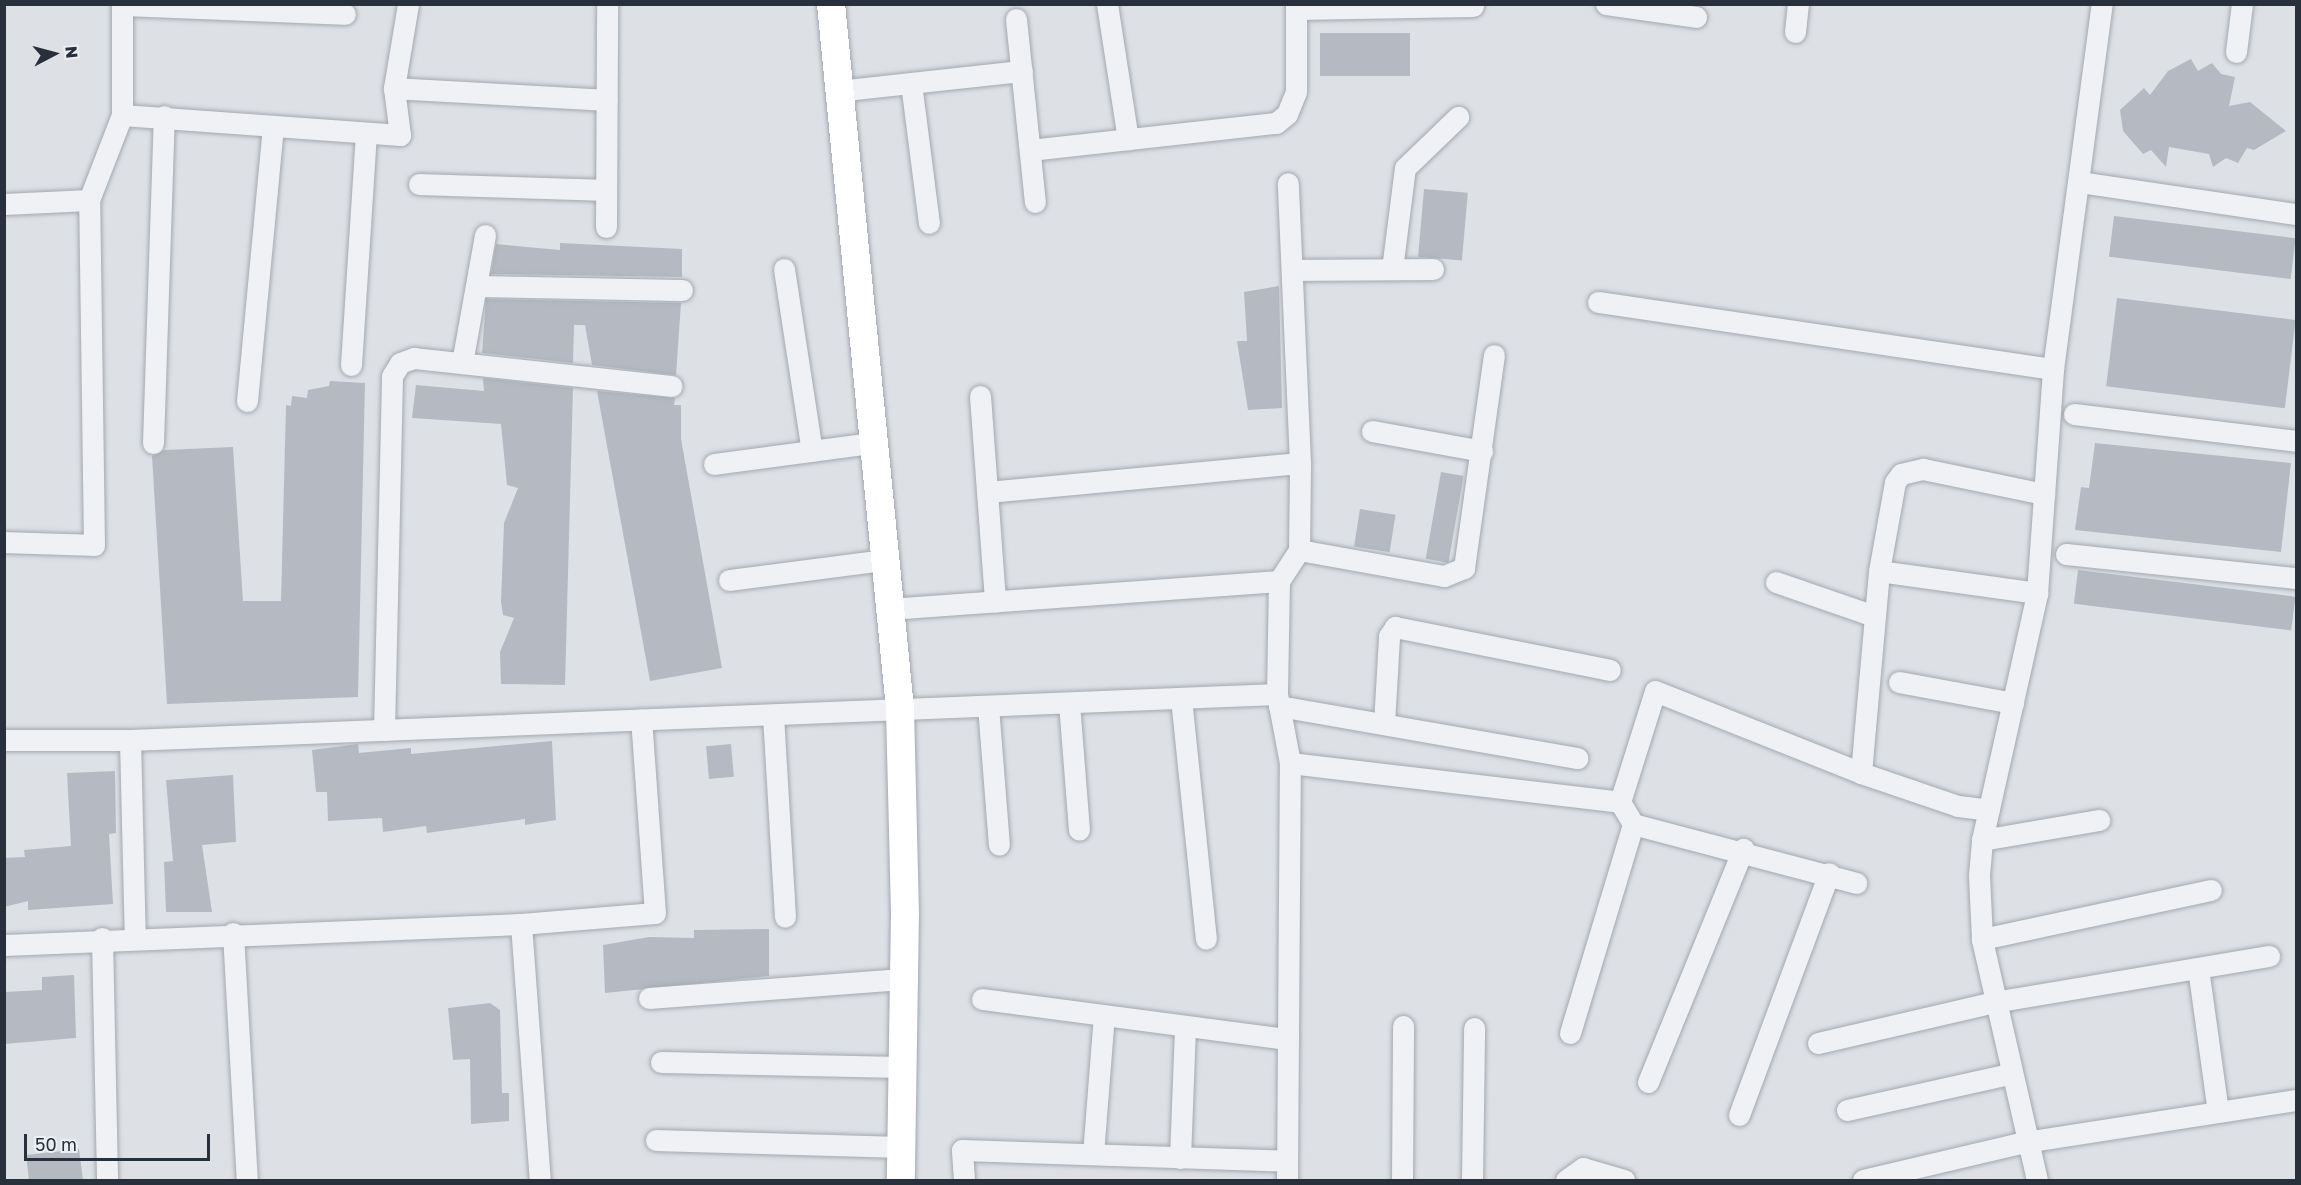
<!DOCTYPE html>
<style>
body{margin:0}
#map{position:relative;width:2301px;height:1185px;overflow:hidden;background:#dde1e6;font-family:"Golos Text",sans-serif}
div>[style]{position:absolute}
.building>*{inset:0;background:#b5bac2;transform-origin:0 0}
.roads{filter:drop-shadow(0 0 2px #a3a8af) drop-shadow(0 0 2px #a3a8af)}
.street>*{height:21px;margin:-10.5px;padding:0 10.5px;transform-origin:10.5px;border-radius:10.5px;background:#eff1f4}
.secondary>*{height:28px;margin:-14px;padding:0 14px;transform-origin:14px;border-radius:14px;background:#fff}
span{translate:-50% -50%;white-space:nowrap;text-align:center;line-height:1.15;-webkit-text-stroke:4.5px #ecf0f4;paint-order:stroke}
.frame{position:absolute;inset:0;border:6px solid #28303b;pointer-events:none}
.north{position:absolute;left:24px;top:24px;width:60px;height:60px;-webkit-text-stroke:4px #ecf0f4;paint-order:stroke;rotate:84deg;font-size:16px;font-weight:700;line-height:24px;text-align:center;color:#28303b}
.north::after{content:'';display:block;margin:auto;width:21px;height:27px;background:#28303b;clip-path:polygon(50% 0,100% 100%,50% 72%,0 100%)}
.scale{position:absolute;left:24px;top:1134px;width:186px;height:27px;box-sizing:border-box;border:3px solid #28303b;border-top:0;padding-left:8px;font-size:18px;line-height:21px;white-space:nowrap;color:#28303b;-webkit-text-stroke:4px #ecf0f4;paint-order:stroke}
</style>
<div id="map">
<div class="building">
<div style="left:1320px;top:33px;width:90px;height:43px"></div>
<div style="clip-path:polygon(2191px 59px,2198px 71px,2212px 63px,2221px 74px,2235px 77px,2229px 106px,2250px 102px,2286px 131px,2254px 150px,2247px 148px,2238px 163px,2226px 158px,2213px 167px,2209px 154px,2169px 147px,2166px 167px,2151px 150px,2143px 154px,2123px 131px,2120px 110px,2144px 88px,2150px 95px,2168px 71px)"></div>
<div style="left:1424px;top:189px;width:44px;height:68px;rotate:5deg"></div>
<div style="left:2114px;top:216px;width:183px;height:41px;rotate:7deg"></div>
<div style="clip-path:polygon(560px 243px,682px 249px,682px 277px,491px 274px,496px 244px,560px 250px)"></div>
<div style="clip-path:polygon(1279px 286px,1282px 408px,1248px 410px,1237px 341px,1247px 341px,1244px 292px)"></div>
<div style="left:2117px;top:298px;width:180px;height:89px;rotate:7deg"></div>
<div style="clip-path:polygon(486px 299px,681px 303px,676px 375px,592px 365px,585px 325px,574px 325px,573px 363px,482px 353px)"></div>
<div style="clip-path:polygon(483px 378px,573px 388px,565px 685px,501px 684px,500px 652px,514px 618px,503px 615px,501px 602px,504px 523px,518px 488px,507px 485px,501px 424px,412px 418px,416px 385px,484px 391px)"></div>
<div style="clip-path:polygon(330px 381px,365px 383px,358px 697px,167px 704px,152px 456px,164px 450px,233px 447px,243px 601px,281px 601px,286px 405px,291px 406px,292px 396px,307px 398px,308px 390px,329px 386px)"></div>
<div style="clip-path:polygon(597px 391px,675px 398px,674px 405px,681px 405px,681px 439px,722px 668px,650px 681px)"></div>
<div style="clip-path:polygon(2095px 443px,2291px 463px,2281px 552px,2075px 530px,2081px 487px,2089px 488px)"></div>
<div style="left:1441px;top:472px;width:23px;height:88px;rotate:10deg"></div>
<div style="left:1360px;top:509px;width:36px;height:38px;rotate:9deg"></div>
<div style="left:2078px;top:570px;width:219px;height:34px;rotate:7deg"></div>
<div style="clip-path:polygon(552px 741px,556px 820px,525px 825px,525px 819px,427px 833px,426px 826px,383px 832px,382px 818px,328px 821px,327px 792px,316px 792px,312px 750px,358px 744px,359px 753px,411px 748px,411px 754px)"></div>
<div style="left:731px;top:744px;width:33px;height:25px;rotate:85deg"></div>
<div style="clip-path:polygon(115px 771px,116px 833px,109px 834px,113px 904px,28px 910px,28px 901px,4px 907px,4px 858px,25px 857px,24px 850px,71px 846px,67px 773px)"></div>
<div style="clip-path:polygon(233px 775px,236px 842px,202px 845px,212px 912px,166px 912px,164px 862px,173px 861px,166px 780px)"></div>
<div style="clip-path:polygon(769px 929px,769px 976px,605px 993px,603px 945px,649px 937px,694px 938px,694px 930px)"></div>
<div style="clip-path:polygon(74px 975px,76px 1038px,4px 1044px,4px 992px,42px 990px,42px 977px)"></div>
<div style="clip-path:polygon(490px 1003px,500px 1010px,502px 1093px,509px 1093px,509px 1121px,471px 1124px,470px 1059px,453px 1060px,448px 1008px)"></div>
<div style="clip-path:polygon(79px 1149px,83px 1180px,29px 1180px,26px 1155px)"></div>
</div>
<div class="roads">
<div class="street">
<div style="left:1107px;top:4px;width:137px;rotate:81.2deg"></div>
<div style="left:1606px;top:4px;width:91px;rotate:8.2deg"></div>
<div style="left:122px;top:5px;width:223px;rotate:2.3deg"></div>
<div style="left:1296px;top:9px;width:177px;rotate:-1deg"></div>
<div style="left:1016px;top:19px;width:184px;rotate:84.1deg"></div>
<div style="left:1795px;top:32px;width:28px;rotate:-84deg"></div>
<div style="left:2236px;top:52px;width:48px;rotate:-82.9deg"></div>
<div style="left:911px;top:83px;width:141px;rotate:82.7deg"></div>
<div style="left:394px;top:88px;width:213px;rotate:3.2deg"></div>
<div style="left:837px;top:91px;width:186px;rotate:-6.2deg"></div>
<div style="left:122px;top:115px;width:279px;rotate:4.1deg"></div>
<div style="left:400px;top:135px;width:47px;rotate:-97.3deg"></div>
<div style="left:394px;top:88px;width:85px;rotate:-80.5deg"></div>
<div style="left:1030px;top:150px;width:247px;rotate:-6.3deg"></div>
<div style="left:1276px;top:123px;width:14px;rotate:-39deg"></div>
<div style="left:1287px;top:114px;width:24px;rotate:-68deg"></div>
<div style="left:1296px;top:92px;width:88px;rotate:-90deg"></div>
<div style="left:2079px;top:182px;width:219px;rotate:8.4deg"></div>
<div style="left:419px;top:184px;width:187px;rotate:1.8deg"></div>
<div style="left:4px;top:204px;width:85px;rotate:-2.7deg"></div>
<div style="left:89px;top:200px;width:91px;rotate:-68.8deg"></div>
<div style="left:122px;top:115px;width:111px;rotate:-90deg"></div>
<div style="left:606px;top:227px;width:223px;rotate:-89.7deg"></div>
<div style="left:784px;top:269px;width:184px;rotate:81.3deg"></div>
<div style="left:1392px;top:269px;width:102px;rotate:-82.7deg"></div>
<div style="left:1405px;top:168px;width:74px;rotate:-43.9deg"></div>
<div style="left:1292px;top:270px;width:141px;rotate:-0.4deg"></div>
<div style="left:476px;top:286px;width:206px;rotate:1.1deg"></div>
<div style="left:1598px;top:302px;width:460px;rotate:8.4deg"></div>
<div style="left:462px;top:363px;width:130px;rotate:-79.8deg"></div>
<div style="left:351px;top:365px;width:229px;rotate:-86.3deg"></div>
<div style="left:980px;top:396px;width:206px;rotate:85.8deg"></div>
<div style="left:247px;top:401px;width:276px;rotate:-84.6deg"></div>
<div style="left:2074px;top:414px;width:224px;rotate:6.9deg"></div>
<div style="left:1372px;top:431px;width:112px;rotate:10.3deg"></div>
<div style="left:153px;top:443px;width:327px;rotate:-88.1deg"></div>
<div style="left:714px;top:464px;width:158px;rotate:-7.6deg"></div>
<div style="left:987px;top:492px;width:314px;rotate:-5.3deg"></div>
<div style="left:4px;top:542px;width:90px;rotate:1.9deg"></div>
<div style="left:94px;top:545px;width:345px;rotate:-90.8deg"></div>
<div style="left:1299px;top:550px;width:147px;rotate:10.2deg"></div>
<div style="left:1444px;top:576px;width:22px;rotate:-22deg"></div>
<div style="left:1464px;top:568px;width:215px;rotate:-82deg"></div>
<div style="left:2066px;top:554px;width:231px;rotate:6deg"></div>
<div style="left:1879px;top:571px;width:160px;rotate:7.9deg"></div>
<div style="left:729px;top:580px;width:156px;rotate:-7.4deg"></div>
<div style="left:1776px;top:582px;width:104px;rotate:19.1deg"></div>
<div style="left:889px;top:609px;width:391px;rotate:-4.1deg"></div>
<div style="left:1899px;top:682px;width:116px;rotate:10.4deg"></div>
<div style="left:1181px;top:698px;width:242px;rotate:84.1deg"></div>
<div style="left:1069px;top:703px;width:127px;rotate:85.5deg"></div>
<div style="left:988px;top:706px;width:139px;rotate:85.5deg"></div>
<div style="left:1279px;top:706px;width:303px;rotate:9.9deg"></div>
<div style="left:773px;top:715px;width:202px;rotate:86.6deg"></div>
<div style="left:1384px;top:724px;width:88px;rotate:-86.7deg"></div>
<div style="left:1389px;top:636px;width:11px;rotate:-56deg"></div>
<div style="left:1395px;top:627px;width:219px;rotate:11.3deg"></div>
<div style="left:384px;top:730px;width:354px;rotate:-88.7deg"></div>
<div style="left:392px;top:376px;width:15px;rotate:-58deg"></div>
<div style="left:400px;top:363px;width:15px;rotate:-20deg"></div>
<div style="left:414px;top:358px;width:259px;rotate:6.2deg"></div>
<div style="left:4px;top:740px;width:126px"></div>
<div style="left:130px;top:740px;width:1148px;rotate:-2.3deg"></div>
<div style="left:130px;top:740px;width:198px;rotate:88.6deg"></div>
<div style="left:1290px;top:763px;width:332px;rotate:6.7deg"></div>
<div style="left:1620px;top:802px;width:26px;rotate:59deg"></div>
<div style="left:1633px;top:824px;width:231px;rotate:14.8deg"></div>
<div style="left:1861px;top:773px;width:203px;rotate:-84.9deg"></div>
<div style="left:1879px;top:571px;width:90px;rotate:-79.8deg"></div>
<div style="left:1895px;top:482px;width:10px;rotate:-53deg"></div>
<div style="left:1901px;top:474px;width:23px;rotate:-13deg"></div>
<div style="left:1923px;top:469px;width:124px;rotate:11.7deg"></div>
<div style="left:1620px;top:802px;width:116px;rotate:-72.5deg"></div>
<div style="left:1655px;top:691px;width:222px;rotate:21.7deg"></div>
<div style="left:1861px;top:773px;width:102px;rotate:18.8deg"></div>
<div style="left:1958px;top:806px;width:31px;rotate:7deg"></div>
<div style="left:1982px;top:840px;width:119px;rotate:-9.7deg"></div>
<div style="left:521px;top:924px;width:257px;rotate:85.8deg"></div>
<div style="left:233px;top:933px;width:247px;rotate:86.8deg"></div>
<div style="left:102px;top:938px;width:242px;rotate:88.8deg"></div>
<div style="left:1982px;top:939px;width:234px;rotate:-12.1deg"></div>
<div style="left:4px;top:945px;width:517px;rotate:-2.33deg"></div>
<div style="left:521px;top:924px;width:134px;rotate:-4.7deg"></div>
<div style="left:655px;top:913px;width:194px;rotate:-94.1deg"></div>
<div style="left:2198px;top:968px;width:145px;rotate:82.1deg"></div>
<div style="left:649px;top:998px;width:256px;rotate:-4.3deg"></div>
<div style="left:982px;top:999px;width:305px;rotate:7.5deg"></div>
<div style="left:1570px;top:1033px;width:218px;rotate:-73.2deg"></div>
<div style="left:1818px;top:1043px;width:181px;rotate:-13.1deg"></div>
<div style="left:1994px;top:1002px;width:279px;rotate:-9.5deg"></div>
<div style="left:661px;top:1062px;width:241px;rotate:1.2deg"></div>
<div style="left:1648px;top:1082px;width:252px;rotate:-67.8deg"></div>
<div style="left:1847px;top:1110px;width:167px;rotate:-12.5deg"></div>
<div style="left:1739px;top:1115px;width:258px;rotate:-69.6deg"></div>
<div style="left:656px;top:1140px;width:245px;rotate:1.6deg"></div>
<div style="left:1093px;top:1154px;width:139px;rotate:-85.5deg"></div>
<div style="left:1180px;top:1158px;width:132px;rotate:-87.8deg"></div>
<div style="left:964px;top:1180px;width:30px;rotate:-94deg"></div>
<div style="left:962px;top:1150px;width:325px;rotate:1.9deg"></div>
<div style="left:1287px;top:1180px;width:417px;rotate:-89.6deg"></div>
<div style="left:1290px;top:763px;width:70px;rotate:-100.7deg"></div>
<div style="left:1277px;top:694px;width:113px;rotate:-89deg"></div>
<div style="left:1279px;top:581px;width:37px;rotate:-57deg"></div>
<div style="left:1299px;top:550px;width:87px;rotate:-89.3deg"></div>
<div style="left:1300px;top:463px;width:280px;rotate:-92.5deg"></div>
<div style="left:1402px;top:1180px;width:154px;rotate:-89.6deg"></div>
<div style="left:1472px;top:1180px;width:152px;rotate:-89.2deg"></div>
<div style="left:1566px;top:1180px;width:21px;rotate:-35deg"></div>
<div style="left:1583px;top:1168px;width:43px;rotate:16.3deg"></div>
<div style="left:1863px;top:1180px;width:166px;rotate:-13.2deg"></div>
<div style="left:2025px;top:1142px;width:274px;rotate:-8.8deg"></div>
<div style="left:2037px;top:1180px;width:247px;rotate:-102.9deg"></div>
<div style="left:1982px;top:939px;width:64px;rotate:-92.7deg"></div>
<div style="left:1979px;top:875px;width:35px;rotate:-85deg"></div>
<div style="left:1982px;top:840px;width:253px;rotate:-77.4deg"></div>
<div style="left:2037px;top:593px;width:225px;rotate:-85.9deg"></div>
<div style="left:2053px;top:369px;width:368px;rotate:-82.4deg"></div>
</div>
<div class="secondary">
<div style="left:831px;top:4px;width:708px;rotate:84.41deg"></div>
<div style="left:900px;top:709px;width:204px;rotate:88.6deg"></div>
<div style="left:905px;top:913px;width:267px;rotate:90.9deg"></div>
</div>
</div>
<div class="frame"></div>
<div class="north">N</div>
<div class="scale">50 m</div>
</div>
